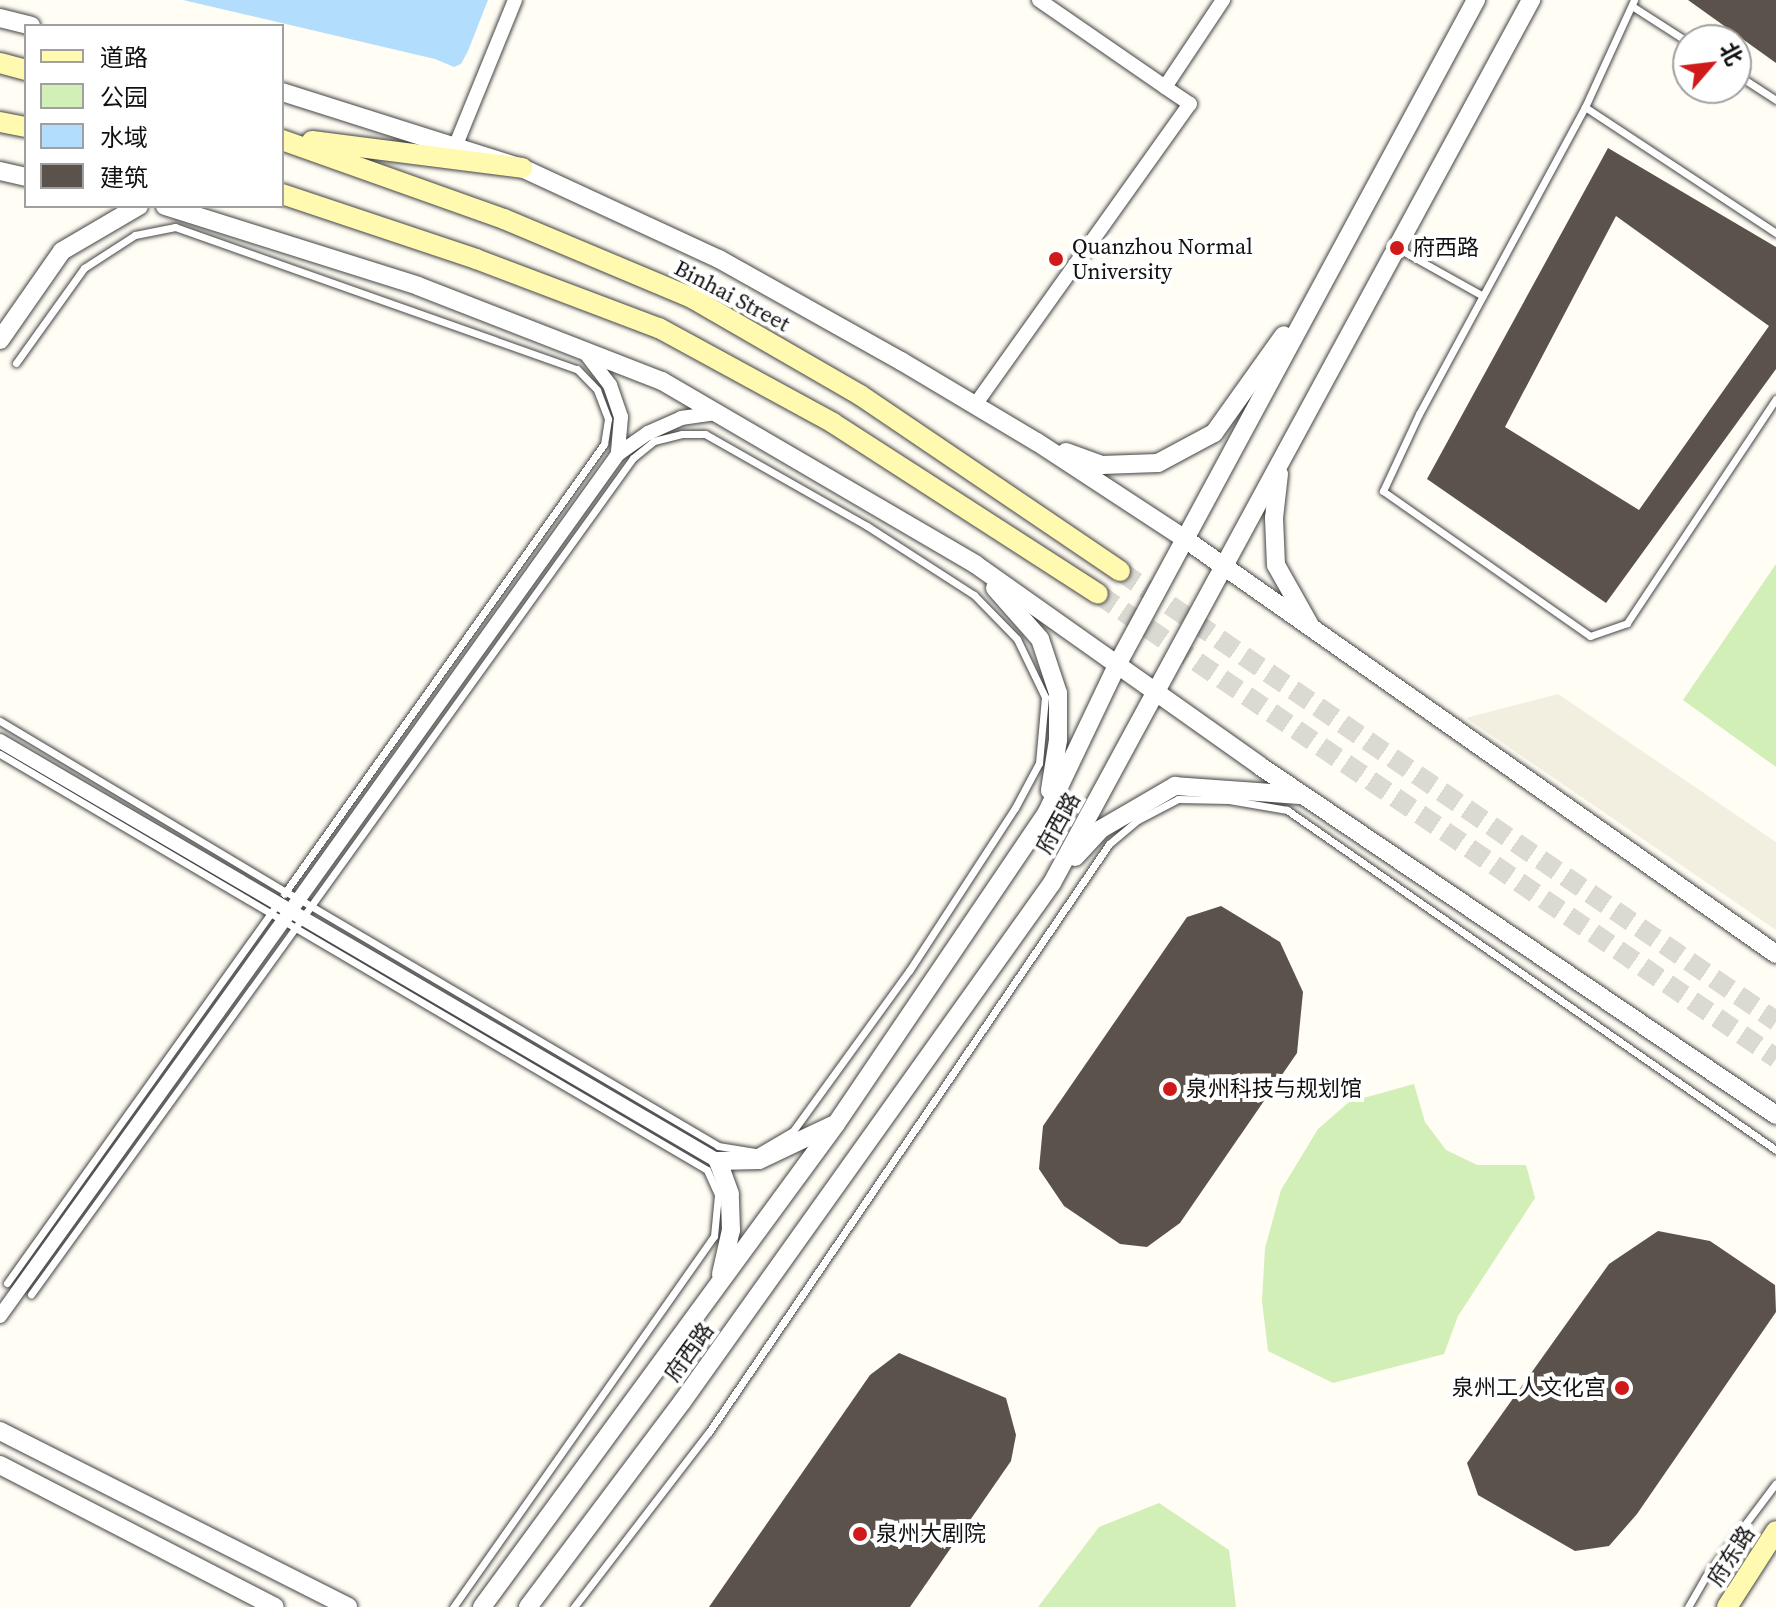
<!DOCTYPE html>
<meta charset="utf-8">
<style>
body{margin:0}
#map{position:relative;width:1776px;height:1607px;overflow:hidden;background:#fffdf4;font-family:"Source Serif 4","Noto Sans SC",serif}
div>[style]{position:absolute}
.green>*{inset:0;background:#d2efb8}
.plaza>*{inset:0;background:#f2eee0}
.water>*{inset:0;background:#b3ddfc}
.building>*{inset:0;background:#5b524c}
.secondary-tunnel>*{height:20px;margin-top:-10px;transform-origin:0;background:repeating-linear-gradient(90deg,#dbdad2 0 20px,transparent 0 30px)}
.roads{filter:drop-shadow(0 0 2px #444) drop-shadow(0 0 2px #444)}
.service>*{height:7px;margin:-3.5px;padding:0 3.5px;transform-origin:3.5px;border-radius:3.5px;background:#fff}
.minor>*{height:14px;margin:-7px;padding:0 7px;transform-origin:7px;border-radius:7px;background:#fff}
.tertiary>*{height:18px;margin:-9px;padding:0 9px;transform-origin:9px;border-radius:9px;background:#fff}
.secondary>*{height:20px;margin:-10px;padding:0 10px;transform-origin:10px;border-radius:10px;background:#fffaaf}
.dots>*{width:22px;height:22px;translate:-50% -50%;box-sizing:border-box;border:4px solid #fff;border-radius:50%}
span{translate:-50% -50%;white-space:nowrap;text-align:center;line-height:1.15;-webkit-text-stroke:8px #fff;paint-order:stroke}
.poi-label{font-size:22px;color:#111}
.left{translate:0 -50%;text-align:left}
.right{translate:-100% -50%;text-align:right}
.street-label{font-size:22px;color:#111}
.legend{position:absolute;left:24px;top:24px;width:260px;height:184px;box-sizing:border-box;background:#fff;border:2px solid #a0a0a0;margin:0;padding:10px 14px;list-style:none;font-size:24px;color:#111}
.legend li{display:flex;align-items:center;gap:16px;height:40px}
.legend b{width:40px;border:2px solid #a0a0a0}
.north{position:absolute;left:1672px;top:24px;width:80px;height:80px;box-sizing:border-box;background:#fff;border:2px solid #a0a0a0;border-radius:50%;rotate:62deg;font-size:22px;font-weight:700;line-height:32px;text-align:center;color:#111}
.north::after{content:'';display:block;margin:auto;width:28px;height:36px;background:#d01a19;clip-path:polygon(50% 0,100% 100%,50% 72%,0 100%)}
</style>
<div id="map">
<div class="green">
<div style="clip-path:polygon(1776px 564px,1776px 767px,1683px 700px)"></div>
<div style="clip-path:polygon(1414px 1084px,1425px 1122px,1446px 1150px,1477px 1165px,1526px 1165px,1535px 1198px,1458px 1316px,1444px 1354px,1333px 1383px,1268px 1351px,1262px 1301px,1265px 1248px,1281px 1190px,1318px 1129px,1349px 1102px)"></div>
<div style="clip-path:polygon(1159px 1503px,1229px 1550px,1236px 1607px,1038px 1607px,1099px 1527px)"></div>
</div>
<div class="plaza">
<div style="clip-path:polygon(1558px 694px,1776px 842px,1776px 930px,1466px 718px)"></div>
</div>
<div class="water">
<div style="clip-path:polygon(183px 0,488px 0,468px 51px,461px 64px,454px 67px,435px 59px)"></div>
</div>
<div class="building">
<div style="clip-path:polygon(1688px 0,1776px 0,1776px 63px)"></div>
<div style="clip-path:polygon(evenodd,1608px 148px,1776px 247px,1776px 369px,1606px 603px,1427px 479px,1608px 148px,1616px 216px,1769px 326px,1639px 510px,1505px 427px,1616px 216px)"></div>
<div style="clip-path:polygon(1221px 906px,1280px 942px,1303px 992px,1297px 1053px,1180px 1223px,1147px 1247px,1120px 1244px,1064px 1206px,1039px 1169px,1043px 1126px,1187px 917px)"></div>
<div style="clip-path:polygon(1658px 1231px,1710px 1241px,1775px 1285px,1776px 1312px,1637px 1514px,1609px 1546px,1575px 1551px,1478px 1495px,1467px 1463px,1609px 1264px)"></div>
<div style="clip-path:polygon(899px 1353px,1006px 1398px,1016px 1435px,1011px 1461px,910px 1607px,709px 1607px,870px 1375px)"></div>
</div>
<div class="secondary-tunnel">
<div style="left:1120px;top:571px;width:796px;rotate:34.45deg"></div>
<div style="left:1098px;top:594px;width:822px;rotate:34.39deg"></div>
</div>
<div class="roads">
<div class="service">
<div style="left:1634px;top:0;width:118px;rotate:114.6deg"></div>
<div style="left:1585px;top:107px;width:349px;rotate:118.4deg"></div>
<div style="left:1419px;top:414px;width:85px;rotate:115.1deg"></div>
<div style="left:1383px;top:491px;width:253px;rotate:35deg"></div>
<div style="left:1590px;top:636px;width:39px;rotate:-19deg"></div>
<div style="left:1627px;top:623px;width:269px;rotate:-56.4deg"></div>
<div style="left:1632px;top:6px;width:67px;rotate:32.7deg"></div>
<div style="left:1736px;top:74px;width:48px;rotate:33deg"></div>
<div style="left:1585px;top:107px;width:229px;rotate:33.4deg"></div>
<div style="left:1399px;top:249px;width:96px;rotate:29.2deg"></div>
<div style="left:16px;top:363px;width:117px;rotate:-54.4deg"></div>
<div style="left:84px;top:268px;width:61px;rotate:-32.9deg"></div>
<div style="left:135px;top:235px;width:41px;rotate:-11.3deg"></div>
<div style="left:175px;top:227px;width:426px;rotate:19.5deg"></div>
<div style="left:577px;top:369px;width:29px;rotate:46deg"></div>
<div style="left:597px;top:390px;width:31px;rotate:69deg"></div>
<div style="left:608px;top:419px;width:25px;rotate:99deg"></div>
<div style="left:604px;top:444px;width:552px;rotate:125.42deg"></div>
<div style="left:0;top:721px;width:333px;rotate:30.9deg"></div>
<div style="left:286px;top:892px;width:15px;rotate:28deg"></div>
<div style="left:299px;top:899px;width:14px;rotate:30deg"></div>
<div style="left:311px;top:906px;width:472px;rotate:30.5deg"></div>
<div style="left:718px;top:1146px;width:39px;rotate:9deg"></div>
<div style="left:757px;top:1152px;width:42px;rotate:-30.3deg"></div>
<div style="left:793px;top:1131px;width:198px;rotate:-54.1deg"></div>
<div style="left:909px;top:971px;width:194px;rotate:-57deg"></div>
<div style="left:1015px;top:808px;width:51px;rotate:-61.9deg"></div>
<div style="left:1039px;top:763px;width:66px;rotate:-84.8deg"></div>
<div style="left:1045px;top:697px;width:64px;rotate:-115.8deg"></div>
<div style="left:1017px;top:639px;width:62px;rotate:-134.3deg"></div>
<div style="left:974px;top:595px;width:127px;rotate:-147.2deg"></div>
<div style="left:867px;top:526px;width:186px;rotate:-150.4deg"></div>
<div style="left:705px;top:434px;width:23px;rotate:180deg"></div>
<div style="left:682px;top:434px;width:29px;rotate:166deg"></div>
<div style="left:654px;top:441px;width:27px;rotate:141deg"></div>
<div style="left:633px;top:458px;width:552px;rotate:125.71deg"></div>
<div style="left:311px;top:906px;width:14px;rotate:126deg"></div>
<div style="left:303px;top:917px;width:12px;rotate:125deg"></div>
<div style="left:296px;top:927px;width:453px;rotate:125.8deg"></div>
<div style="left:0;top:754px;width:820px;rotate:30.47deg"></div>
<div style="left:707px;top:1170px;width:27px;rotate:66deg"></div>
<div style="left:718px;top:1195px;width:41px;rotate:95.6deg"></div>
<div style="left:714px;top:1236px;width:454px;rotate:125.1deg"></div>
<div style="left:7px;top:1283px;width:465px;rotate:-54.5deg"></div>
<div style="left:574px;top:1607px;width:221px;rotate:-52.4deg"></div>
<div style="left:709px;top:1432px;width:711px;rotate:-55.77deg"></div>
<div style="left:1109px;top:844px;width:38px;rotate:-40deg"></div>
<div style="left:1138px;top:820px;width:45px;rotate:-27.7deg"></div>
<div style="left:1178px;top:799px;width:51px;rotate:1.1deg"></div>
<div style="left:1229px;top:800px;width:59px;rotate:9.8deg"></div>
<div style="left:1287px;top:810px;width:596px;rotate:34.81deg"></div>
<div style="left:1688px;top:1607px;width:36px;rotate:-60deg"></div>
<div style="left:1706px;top:1576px;width:116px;rotate:-53deg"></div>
</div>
<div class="minor">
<div style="left:1039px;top:0;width:153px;rotate:34.6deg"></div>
<div style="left:1165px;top:87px;width:105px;rotate:-56.3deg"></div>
<div style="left:455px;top:147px;width:159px;rotate:-67.8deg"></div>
<div style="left:584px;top:351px;width:43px;rotate:52.6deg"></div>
<div style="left:610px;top:385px;width:34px;rotate:71deg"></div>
<div style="left:621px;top:417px;width:37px;rotate:95deg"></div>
<div style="left:618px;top:454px;width:37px;rotate:-35deg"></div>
<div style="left:648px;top:433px;width:36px;rotate:-24deg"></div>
<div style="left:681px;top:418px;width:35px;rotate:-8deg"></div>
<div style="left:975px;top:405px;width:370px;rotate:-54.5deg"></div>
<div style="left:1190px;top:104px;width:30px;rotate:-146deg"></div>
<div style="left:0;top:741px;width:832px;rotate:30.33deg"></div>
<div style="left:0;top:1316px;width:1061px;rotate:-54.36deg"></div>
</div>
<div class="tertiary">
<div style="left:0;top:18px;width:32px;rotate:14deg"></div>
<div style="left:282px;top:92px;width:252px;rotate:17.6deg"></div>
<div style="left:522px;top:168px;width:217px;rotate:24.8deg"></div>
<div style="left:719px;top:259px;width:209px;rotate:29.3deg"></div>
<div style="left:901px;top:361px;width:158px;rotate:30.8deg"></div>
<div style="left:1037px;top:442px;width:177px;rotate:33.2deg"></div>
<div style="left:1185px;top:539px;width:722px;rotate:35.08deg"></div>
<div style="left:0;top:171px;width:27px;rotate:13deg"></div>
<div style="left:165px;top:206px;width:265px;rotate:17.5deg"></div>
<div style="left:418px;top:286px;width:262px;rotate:21.3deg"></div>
<div style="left:662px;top:381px;width:363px;rotate:30.3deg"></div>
<div style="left:975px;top:564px;width:349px;rotate:35.3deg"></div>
<div style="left:1260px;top:766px;width:623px;rotate:34.07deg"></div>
<div style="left:0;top:340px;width:108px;rotate:-55.1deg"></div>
<div style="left:62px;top:251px;width:89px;rotate:-30.3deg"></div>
<div style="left:1066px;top:452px;width:38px;rotate:20deg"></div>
<div style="left:1102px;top:465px;width:56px;rotate:-2deg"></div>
<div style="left:1158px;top:463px;width:64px;rotate:-28.2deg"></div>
<div style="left:1214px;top:433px;width:120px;rotate:-54.5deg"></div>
<div style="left:1279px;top:474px;width:44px;rotate:96.5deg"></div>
<div style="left:1274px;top:518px;width:47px;rotate:87.6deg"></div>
<div style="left:1276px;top:565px;width:71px;rotate:60.6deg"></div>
<div style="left:995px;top:588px;width:68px;rotate:48.6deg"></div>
<div style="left:1040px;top:639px;width:57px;rotate:71.6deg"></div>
<div style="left:1058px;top:693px;width:47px;rotate:90deg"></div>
<div style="left:1058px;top:740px;width:51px;rotate:99.1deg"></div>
<div style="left:1075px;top:857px;width:38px;rotate:-47deg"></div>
<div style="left:1101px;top:829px;width:86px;rotate:-30.2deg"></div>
<div style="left:1175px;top:786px;width:126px;rotate:4.1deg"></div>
<div style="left:721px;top:1274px;width:45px;rotate:-77.2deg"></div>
<div style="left:731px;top:1230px;width:36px;rotate:-92deg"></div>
<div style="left:730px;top:1194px;width:35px;rotate:-110deg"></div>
<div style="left:718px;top:1161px;width:41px;rotate:-1.4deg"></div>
<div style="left:759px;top:1160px;width:82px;rotate:-25.3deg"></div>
<div style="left:0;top:1431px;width:390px;rotate:26.8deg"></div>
<div style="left:0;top:1465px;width:309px;rotate:27.3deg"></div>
<div style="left:482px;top:1607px;width:599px;rotate:-53.76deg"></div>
<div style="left:836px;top:1124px;width:377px;rotate:-55.9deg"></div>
<div style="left:1047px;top:812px;width:163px;rotate:-64.5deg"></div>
<div style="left:1117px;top:665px;width:756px;rotate:-61.64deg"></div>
<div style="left:528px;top:1607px;width:256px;rotate:-53.1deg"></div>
<div style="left:682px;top:1402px;width:637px;rotate:-54.51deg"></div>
<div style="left:1052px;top:883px;width:1005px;rotate:-61.52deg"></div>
</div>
<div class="secondary">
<div style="left:0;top:63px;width:27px;rotate:15deg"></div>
<div style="left:0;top:122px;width:26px;rotate:11deg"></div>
<div style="left:282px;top:140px;width:236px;rotate:19.6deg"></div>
<div style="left:504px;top:219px;width:204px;rotate:22.8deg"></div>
<div style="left:692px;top:298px;width:194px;rotate:30deg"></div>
<div style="left:860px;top:395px;width:314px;rotate:34.1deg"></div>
<div style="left:312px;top:141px;width:212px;rotate:7.3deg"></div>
<div style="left:282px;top:194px;width:205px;rotate:18.5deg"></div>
<div style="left:476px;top:259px;width:196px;rotate:20.7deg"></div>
<div style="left:659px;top:328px;width:198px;rotate:28.6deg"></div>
<div style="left:833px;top:423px;width:315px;rotate:32.8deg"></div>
<div style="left:1727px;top:1607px;width:90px;rotate:-57.2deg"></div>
</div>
</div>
<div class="dots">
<div style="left:1397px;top:248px;background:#d01a19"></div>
<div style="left:1056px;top:259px;background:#d01a19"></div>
<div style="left:1170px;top:1089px;background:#d01a19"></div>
<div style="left:1622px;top:1388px;background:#d01a19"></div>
<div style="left:860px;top:1534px;background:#d01a19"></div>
</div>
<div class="poi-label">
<span class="left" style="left:1072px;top:259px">Quanzhou Normal<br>University</span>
<span class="left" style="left:1413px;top:248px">府西路</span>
<span class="left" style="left:1186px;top:1089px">泉州科技与规划馆</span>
<span class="right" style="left:1606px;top:1388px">泉州工人文化宫</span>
<span class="left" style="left:876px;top:1534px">泉州大剧院</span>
</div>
<div class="street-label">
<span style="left:732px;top:296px;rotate:28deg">Binhai Street</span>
<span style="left:1058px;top:823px;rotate:-61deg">府西路</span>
<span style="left:689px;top:1352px;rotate:-54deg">府西路</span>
<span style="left:1731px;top:1556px;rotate:-57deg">府东路</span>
</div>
<ul class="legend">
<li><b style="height:10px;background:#fffaaf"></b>道路</li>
<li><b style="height:22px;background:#d2efb8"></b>公园</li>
<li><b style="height:22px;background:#b3ddfc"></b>水域</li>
<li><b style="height:22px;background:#5b524c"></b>建筑</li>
</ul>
<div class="north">北</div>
</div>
